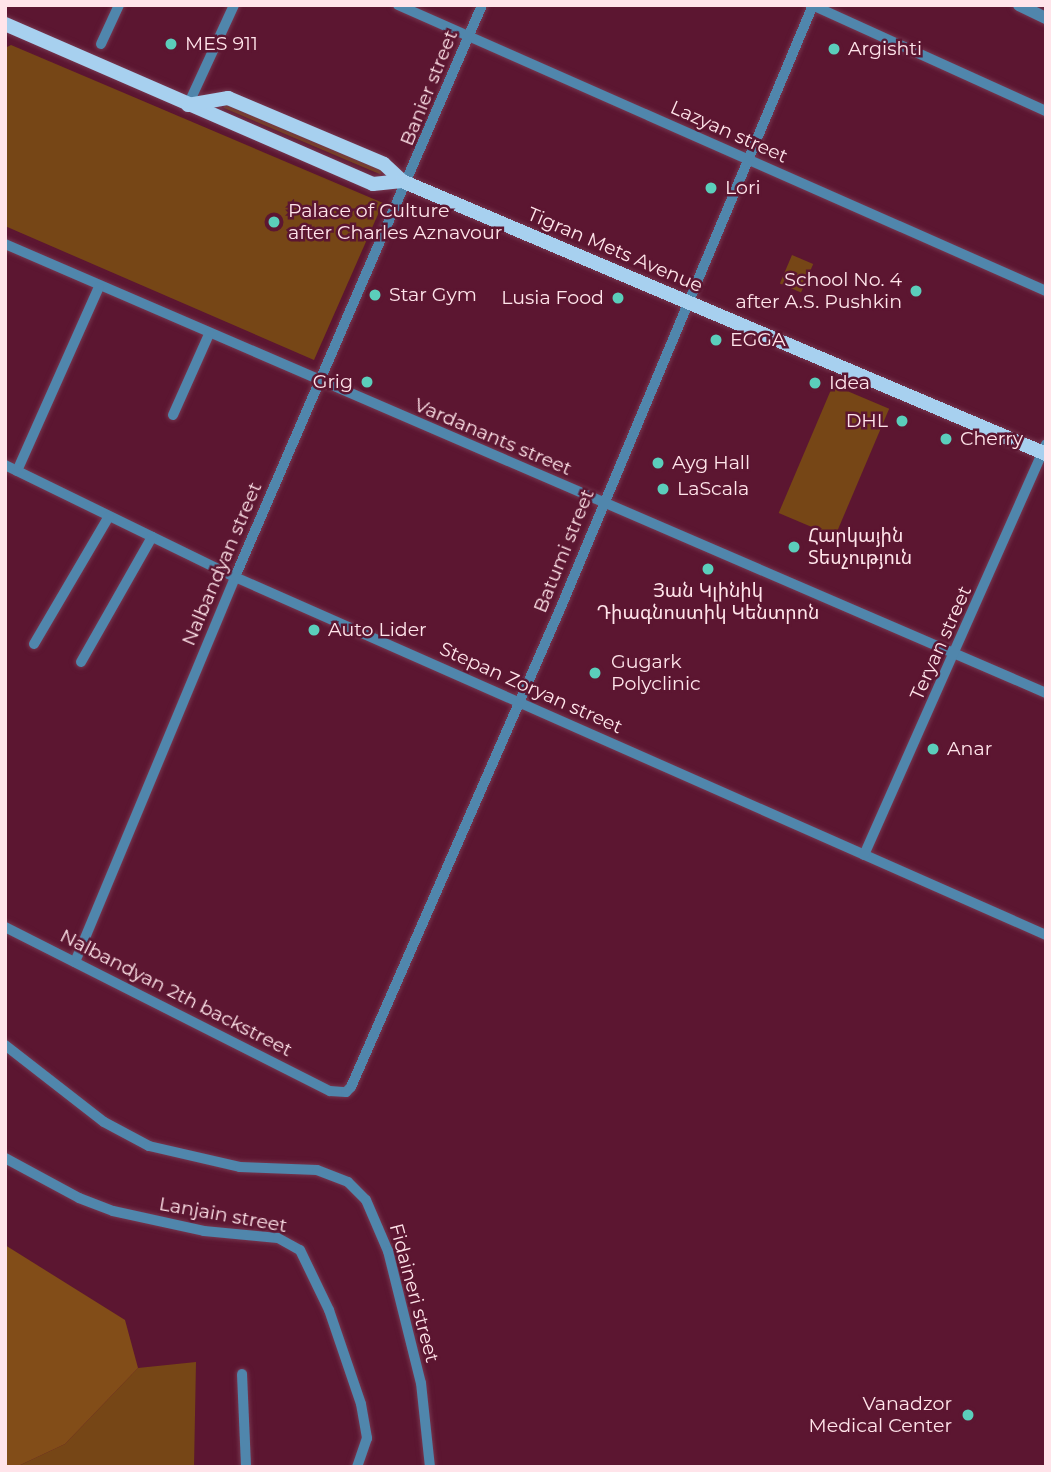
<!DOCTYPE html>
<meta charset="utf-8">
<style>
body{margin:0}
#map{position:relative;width:1051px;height:1472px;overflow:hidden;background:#5c1631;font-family:Montserrat,"Noto Sans Armenian",sans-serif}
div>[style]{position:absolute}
.green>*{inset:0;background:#764616;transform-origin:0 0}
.forest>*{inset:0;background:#824d18}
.roads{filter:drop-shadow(0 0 2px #76374f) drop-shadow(0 0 2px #76374f)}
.minor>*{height:10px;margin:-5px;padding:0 5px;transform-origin:5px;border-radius:5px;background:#5086ac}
.tertiary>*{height:12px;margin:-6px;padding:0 6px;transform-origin:6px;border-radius:6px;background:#5086ac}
.primary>*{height:14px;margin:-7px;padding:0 7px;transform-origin:7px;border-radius:7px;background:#a7d0ef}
.dots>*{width:19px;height:19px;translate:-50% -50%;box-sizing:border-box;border:4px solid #5c1631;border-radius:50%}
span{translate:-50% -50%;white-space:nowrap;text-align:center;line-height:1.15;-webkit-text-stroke:5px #5c1631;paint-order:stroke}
.poi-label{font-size:19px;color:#ffe4ea}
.left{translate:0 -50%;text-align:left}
.right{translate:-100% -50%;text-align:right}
.street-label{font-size:19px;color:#ffe4ea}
.frame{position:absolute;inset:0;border:7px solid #ffe4ea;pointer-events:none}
</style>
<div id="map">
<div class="green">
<div style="clip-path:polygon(11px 45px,383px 203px,314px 360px,5px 226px,5px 48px)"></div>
<div style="left:225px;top:104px;width:171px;height:4px;rotate:23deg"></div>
<div style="left:792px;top:255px;width:23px;height:31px;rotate:23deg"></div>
<div style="left:833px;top:385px;width:61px;height:139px;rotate:23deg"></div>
<div style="clip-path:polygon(196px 1362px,194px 1467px,16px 1467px,65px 1444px,138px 1368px)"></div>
</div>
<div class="forest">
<div style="clip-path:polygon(5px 1245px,125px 1320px,138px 1368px,65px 1444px,16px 1467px,5px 1467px)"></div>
</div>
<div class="roads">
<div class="minor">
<div style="left:398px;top:5px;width:708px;rotate:23.81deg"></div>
<div style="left:812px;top:5px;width:257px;rotate:24.4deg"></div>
<div style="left:101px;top:44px;width:43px;rotate:-65.2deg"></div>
<div style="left:188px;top:105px;width:110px;rotate:-65.3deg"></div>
<div style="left:5px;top:244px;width:1134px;rotate:23.33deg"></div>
<div style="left:173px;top:415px;width:89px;rotate:-66deg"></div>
<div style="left:5px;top:465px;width:256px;rotate:26deg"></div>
<div style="left:235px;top:577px;width:887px;rotate:23.82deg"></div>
<div style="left:17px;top:471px;width:201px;rotate:-66deg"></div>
<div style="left:34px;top:644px;width:148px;rotate:-59.6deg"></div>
<div style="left:81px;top:662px;width:144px;rotate:-60.4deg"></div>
<div style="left:864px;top:855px;width:449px;rotate:-66.1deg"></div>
<div style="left:5px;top:927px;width:364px;rotate:26.8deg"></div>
<div style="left:330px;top:1091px;width:16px;rotate:4deg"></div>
<div style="left:346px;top:1092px;width:7px;rotate:-45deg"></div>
<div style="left:351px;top:1087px;width:524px;rotate:-66.37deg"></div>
<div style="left:561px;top:607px;width:653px;rotate:-67.29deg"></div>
<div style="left:75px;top:962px;width:417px;rotate:-67.4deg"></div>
<div style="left:235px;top:577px;width:623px;rotate:-66.64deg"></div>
<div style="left:5px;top:1045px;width:125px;rotate:37.9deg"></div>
<div style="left:104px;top:1122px;width:51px;rotate:28.1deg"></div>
<div style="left:149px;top:1146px;width:93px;rotate:13deg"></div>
<div style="left:240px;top:1167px;width:77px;rotate:2.2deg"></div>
<div style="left:317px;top:1170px;width:33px;rotate:21deg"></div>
<div style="left:348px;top:1182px;width:25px;rotate:45deg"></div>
<div style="left:366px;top:1200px;width:56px;rotate:66.7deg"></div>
<div style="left:388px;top:1251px;width:136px;rotate:76deg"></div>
<div style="left:421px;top:1383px;width:84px;rotate:83.9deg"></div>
<div style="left:5px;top:1158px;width:84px;rotate:28.4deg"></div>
<div style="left:79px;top:1198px;width:36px;rotate:21deg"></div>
<div style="left:113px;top:1211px;width:93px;rotate:12.4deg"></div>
<div style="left:204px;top:1231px;width:74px;rotate:5.4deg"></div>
<div style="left:278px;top:1238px;width:25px;rotate:29deg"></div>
<div style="left:300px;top:1250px;width:67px;rotate:64.2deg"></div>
<div style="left:329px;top:1310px;width:99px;rotate:71.2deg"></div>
<div style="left:361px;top:1404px;width:35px;rotate:80deg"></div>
<div style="left:367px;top:1438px;width:31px;rotate:109deg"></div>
<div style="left:242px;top:1374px;width:93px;rotate:87.5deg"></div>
</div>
<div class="tertiary">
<div style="left:1019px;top:5px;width:30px;rotate:26deg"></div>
</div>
<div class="primary">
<div style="left:5px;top:24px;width:401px;rotate:23.5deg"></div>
<div style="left:373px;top:184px;width:29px;rotate:-6deg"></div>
<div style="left:188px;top:105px;width:41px;rotate:-9.9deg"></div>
<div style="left:228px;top:98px;width:169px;rotate:22.9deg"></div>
<div style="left:384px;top:164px;width:25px;rotate:43deg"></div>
<div style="left:402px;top:181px;width:699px;rotate:22.97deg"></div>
</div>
</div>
<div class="dots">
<div style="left:171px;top:44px;background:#5bcebb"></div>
<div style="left:834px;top:49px;background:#5bcebb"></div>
<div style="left:711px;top:188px;background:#5bcebb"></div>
<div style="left:274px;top:222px;background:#5bcebb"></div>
<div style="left:916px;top:291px;background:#5bcebb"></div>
<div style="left:375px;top:295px;background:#5bcebb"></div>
<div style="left:618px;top:298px;background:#5bcebb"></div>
<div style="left:716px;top:340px;background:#5bcebb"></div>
<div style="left:367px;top:382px;background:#5bcebb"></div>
<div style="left:815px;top:383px;background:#5bcebb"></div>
<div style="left:902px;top:421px;background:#5bcebb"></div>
<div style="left:946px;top:439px;background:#5bcebb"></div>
<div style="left:658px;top:463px;background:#5bcebb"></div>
<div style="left:663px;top:489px;background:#5bcebb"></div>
<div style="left:794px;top:547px;background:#5bcebb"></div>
<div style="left:708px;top:569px;background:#5bcebb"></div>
<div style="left:314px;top:630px;background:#5bcebb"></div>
<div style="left:595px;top:673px;background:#5bcebb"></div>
<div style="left:933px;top:749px;background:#5bcebb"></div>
<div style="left:968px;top:1415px;background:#5bcebb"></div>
</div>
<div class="poi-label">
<span class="left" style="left:185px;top:44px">MES 911</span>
<span class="left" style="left:848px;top:49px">Argishti</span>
<span class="left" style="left:725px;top:188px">Lori</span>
<span class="left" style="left:288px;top:222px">Palace of Culture<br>after Charles Aznavour</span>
<span class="right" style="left:902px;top:291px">School No. 4<br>after A.S. Pushkin</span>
<span class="left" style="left:389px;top:295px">Star Gym</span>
<span class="right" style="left:604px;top:298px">Lusia Food</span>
<span class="left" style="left:730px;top:340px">EGGA</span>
<span class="right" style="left:353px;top:382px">Grig</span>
<span class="left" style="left:829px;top:383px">Idea</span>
<span class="right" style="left:888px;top:421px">DHL</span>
<span class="left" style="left:960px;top:439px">Cherry</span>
<span class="left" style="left:672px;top:463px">Ayg Hall</span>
<span class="left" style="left:677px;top:489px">LaScala</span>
<span class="left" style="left:808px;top:547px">Հարկային<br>Տեսչություն</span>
<span style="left:708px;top:602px">Յան Կլինիկ<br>Դիագնոստիկ Կենտրոն</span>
<span class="left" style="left:328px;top:630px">Auto Lider</span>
<span class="left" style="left:611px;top:673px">Gugark<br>Polyclinic</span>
<span class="left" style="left:947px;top:749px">Anar</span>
<span class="right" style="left:952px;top:1415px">Vanadzor<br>Medical Center</span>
</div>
<div class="street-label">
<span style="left:429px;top:88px;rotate:-68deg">Banier street</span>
<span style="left:729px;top:132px;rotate:24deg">Lazyan street</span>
<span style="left:615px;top:250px;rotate:23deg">Tigran Mets Avenue</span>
<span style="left:493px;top:437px;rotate:23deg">Vardanants street</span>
<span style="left:564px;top:551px;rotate:-68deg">Batumi street</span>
<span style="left:222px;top:564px;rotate:-67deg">Nalbandyan street</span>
<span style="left:941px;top:643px;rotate:-66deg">Teryan street</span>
<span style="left:531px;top:688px;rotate:24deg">Stepan Zoryan street</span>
<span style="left:176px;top:993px;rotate:27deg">Nalbandyan 2th backstreet</span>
<span style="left:223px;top:1215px;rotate:10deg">Lanjain street</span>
<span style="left:414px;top:1293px;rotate:75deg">Fidaineri street</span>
</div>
<div class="frame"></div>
</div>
